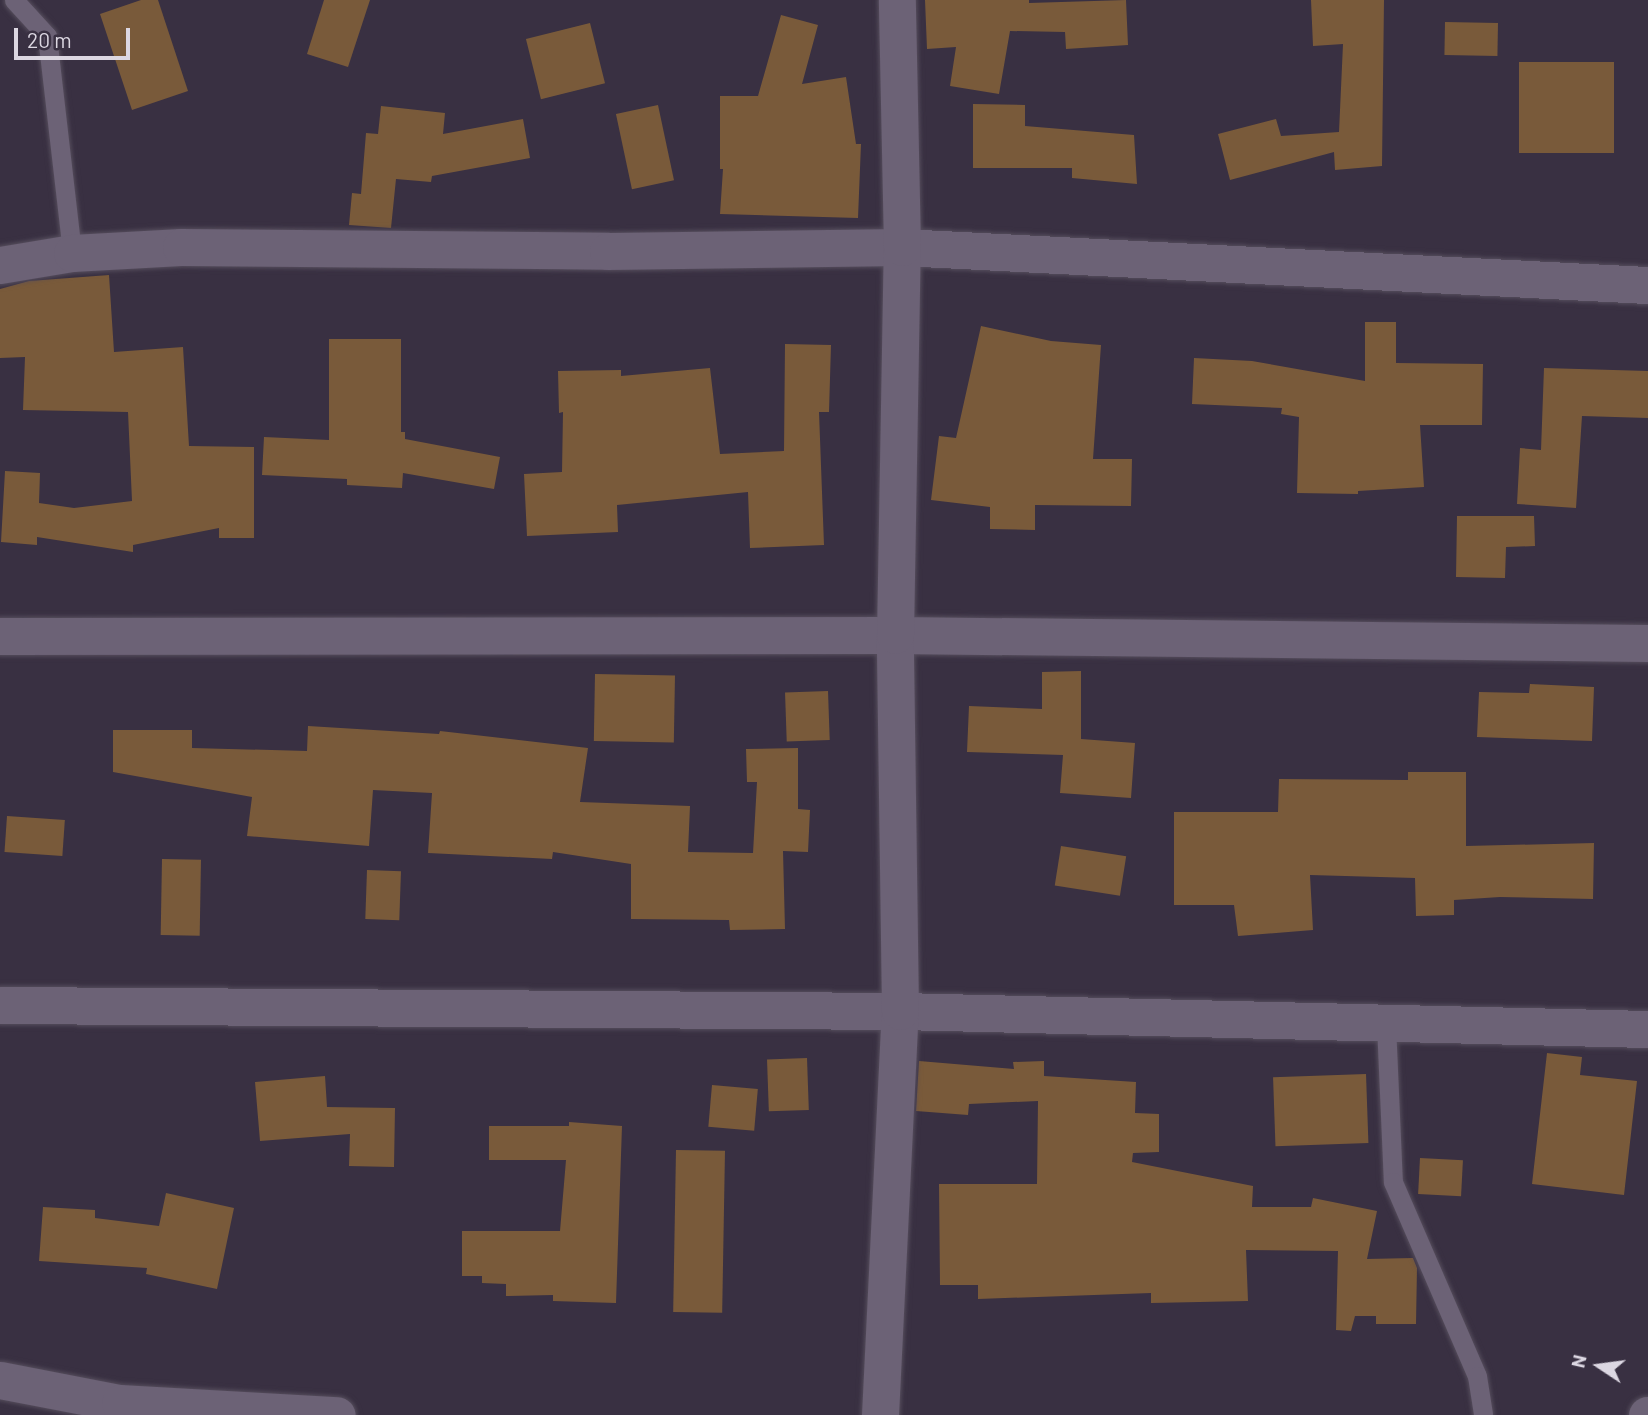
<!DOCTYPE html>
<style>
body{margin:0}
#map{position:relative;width:1648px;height:1415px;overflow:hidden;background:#393042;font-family:Barlow,sans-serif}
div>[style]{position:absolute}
.building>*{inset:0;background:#795a3a;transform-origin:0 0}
.roads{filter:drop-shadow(0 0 2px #554d5c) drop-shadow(0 0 2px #554d5c)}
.service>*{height:19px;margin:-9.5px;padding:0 9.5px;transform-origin:9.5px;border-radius:9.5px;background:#6c6276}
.minor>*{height:37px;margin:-18.5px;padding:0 18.5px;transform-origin:18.5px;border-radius:18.5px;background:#6c6276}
span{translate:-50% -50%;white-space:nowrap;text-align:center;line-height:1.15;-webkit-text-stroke:5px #393042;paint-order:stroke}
.north{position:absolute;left:1564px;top:1331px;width:70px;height:70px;-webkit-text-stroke:5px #393042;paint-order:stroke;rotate:283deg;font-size:19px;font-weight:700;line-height:28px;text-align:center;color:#dcd7e2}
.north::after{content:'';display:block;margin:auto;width:24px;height:32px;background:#dcd7e2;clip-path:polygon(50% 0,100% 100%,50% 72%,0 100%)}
.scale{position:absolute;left:14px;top:28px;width:116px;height:32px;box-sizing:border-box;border:4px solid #dcd7e2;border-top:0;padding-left:9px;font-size:21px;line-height:24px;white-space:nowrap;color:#dcd7e2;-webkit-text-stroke:5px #393042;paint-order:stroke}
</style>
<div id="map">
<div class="building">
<div style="clip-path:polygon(141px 0,158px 0,188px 91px,132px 110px,100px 14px)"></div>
<div style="clip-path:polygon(324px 0,370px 0,348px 67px,307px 54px)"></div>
<div style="clip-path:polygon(925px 0,1029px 0,1029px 3px,1126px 0,1128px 45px,1066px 49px,1065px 32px,1010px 31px,999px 94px,950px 86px,956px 47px,927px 49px)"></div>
<div style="clip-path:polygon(1311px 0,1384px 0,1382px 166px,1335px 170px,1334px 152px,1230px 180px,1218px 134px,1276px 119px,1281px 136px,1339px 132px,1343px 44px,1313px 46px)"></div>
<div style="clip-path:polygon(781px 15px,818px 25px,802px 84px,846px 77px,856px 144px,861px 144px,858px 218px,720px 214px,723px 169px,720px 169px,720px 96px,758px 96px)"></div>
<div style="left:1445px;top:22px;width:53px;height:33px;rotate:1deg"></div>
<div style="left:590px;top:23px;width:62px;height:66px;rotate:76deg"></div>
<div style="left:1519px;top:62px;width:95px;height:91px"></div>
<div style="clip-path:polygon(973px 104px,1025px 105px,1025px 126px,1134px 135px,1137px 184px,1072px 178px,1072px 168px,973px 168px)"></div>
<div style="left:658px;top:105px;width:77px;height:43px;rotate:78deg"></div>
<div style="clip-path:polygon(381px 106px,445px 113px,443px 134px,523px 119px,530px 158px,432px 176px,431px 182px,396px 179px,391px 228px,349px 225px,352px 193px,361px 194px,366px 133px,378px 134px)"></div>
<div style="clip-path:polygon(109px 275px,114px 352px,183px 347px,189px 446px,254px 447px,254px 538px,219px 538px,219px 528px,133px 545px,133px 552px,37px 537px,37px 545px,1px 542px,5px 471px,40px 473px,39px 503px,74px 508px,132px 501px,128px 412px,23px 410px,25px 357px,0 358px,0 289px,29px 281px)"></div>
<div style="clip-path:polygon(1365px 322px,1396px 322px,1396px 363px,1483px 364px,1482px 425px,1420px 425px,1424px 487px,1358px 491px,1358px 494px,1297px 493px,1299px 417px,1281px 414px,1282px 408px,1192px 404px,1194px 358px,1252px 361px,1365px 381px)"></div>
<div style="clip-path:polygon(981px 326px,1051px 341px,1101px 345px,1093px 459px,1132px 459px,1131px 506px,1035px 505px,1035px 530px,990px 529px,990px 507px,931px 500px,939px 436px,956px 438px)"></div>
<div style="clip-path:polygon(329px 339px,401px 339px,401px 432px,405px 432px,405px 439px,500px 457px,494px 489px,403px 473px,402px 488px,347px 485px,347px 479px,262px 475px,264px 437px,329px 440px)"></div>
<div style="clip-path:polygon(785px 344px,831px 345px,829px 412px,819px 412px,824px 545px,750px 548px,748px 492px,617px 505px,618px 532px,527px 536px,524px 474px,562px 472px,563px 412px,559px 413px,558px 371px,621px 370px,621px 376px,710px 368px,720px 454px,784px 451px)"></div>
<div style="clip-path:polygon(1544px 368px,1648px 371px,1648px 418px,1582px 416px,1576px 508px,1517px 504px,1520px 448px,1541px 450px)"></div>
<div style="clip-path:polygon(1457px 516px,1534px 516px,1535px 546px,1506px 547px,1505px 578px,1456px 577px)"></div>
<div style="clip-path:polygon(1081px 671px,1081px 739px,1135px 743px,1131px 798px,1060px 793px,1063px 755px,967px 752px,969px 706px,1042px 709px,1042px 672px)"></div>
<div style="left:595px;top:674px;width:80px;height:67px;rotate:1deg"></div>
<div style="clip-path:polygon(1530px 684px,1594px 687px,1592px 741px,1477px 737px,1479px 692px,1529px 693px)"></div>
<div style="left:828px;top:691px;width:49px;height:43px;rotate:88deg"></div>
<div style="clip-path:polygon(308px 726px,439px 734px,440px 731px,588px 748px,580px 802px,690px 806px,688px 852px,753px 853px,757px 782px,747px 782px,746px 749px,798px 748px,798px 809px,810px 810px,808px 852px,783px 851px,785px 929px,730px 930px,729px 920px,631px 919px,631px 864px,553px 852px,552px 859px,428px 853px,432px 793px,373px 790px,369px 846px,247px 836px,252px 797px,113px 772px,113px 730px,192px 730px,192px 748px,307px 751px)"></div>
<div style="clip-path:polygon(1408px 772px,1466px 772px,1466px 846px,1594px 843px,1593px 899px,1500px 897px,1454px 900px,1454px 915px,1416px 916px,1415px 878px,1310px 875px,1313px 930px,1238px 936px,1234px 905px,1174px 905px,1174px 812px,1278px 812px,1279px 779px,1408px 780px)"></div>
<div style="left:7px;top:816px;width:58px;height:36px;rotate:4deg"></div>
<div style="left:1061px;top:846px;width:66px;height:40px;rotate:9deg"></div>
<div style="left:162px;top:859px;width:39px;height:76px;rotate:1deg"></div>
<div style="left:367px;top:870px;width:34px;height:49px;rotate:2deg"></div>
<div style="clip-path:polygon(1547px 1053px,1582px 1057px,1580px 1075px,1637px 1081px,1624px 1195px,1532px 1184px)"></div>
<div style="left:807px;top:1058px;width:52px;height:40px;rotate:88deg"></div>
<div style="clip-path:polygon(919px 1061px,1014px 1069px,1013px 1062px,1044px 1061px,1044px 1076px,1136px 1082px,1135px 1113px,1159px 1114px,1159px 1152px,1133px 1153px,1132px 1162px,1253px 1186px,1252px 1207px,1311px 1207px,1313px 1198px,1377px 1211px,1367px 1259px,1413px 1258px,1417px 1268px,1416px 1324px,1376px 1324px,1376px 1316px,1355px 1316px,1351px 1331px,1336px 1330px,1338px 1251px,1246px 1250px,1248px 1301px,1151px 1303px,1151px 1293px,978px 1299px,978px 1285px,940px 1285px,939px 1184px,1037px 1184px,1038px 1101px,969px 1104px,968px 1115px,916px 1111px)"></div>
<div style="left:1366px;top:1074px;width:69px;height:93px;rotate:88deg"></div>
<div style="clip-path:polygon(325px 1076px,327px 1107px,395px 1108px,394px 1167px,349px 1166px,350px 1134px,260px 1141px,255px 1082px)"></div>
<div style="left:712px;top:1085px;width:46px;height:42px;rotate:5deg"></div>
<div style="clip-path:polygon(569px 1122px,622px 1126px,616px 1303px,553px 1301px,553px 1295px,506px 1296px,506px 1284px,482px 1283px,482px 1276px,462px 1276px,462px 1231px,560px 1231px,566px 1160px,489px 1160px,489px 1126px,569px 1126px)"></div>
<div style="left:676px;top:1150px;width:49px;height:162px;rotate:1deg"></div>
<div style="left:1420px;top:1158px;width:43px;height:36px;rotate:3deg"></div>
<div style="clip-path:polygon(166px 1193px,234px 1208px,217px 1289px,146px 1274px,147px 1268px,39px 1261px,43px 1207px,95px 1210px,95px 1218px,159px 1226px)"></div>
</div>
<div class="roads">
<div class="service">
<div style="left:14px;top:0;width:49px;rotate:47.5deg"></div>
<div style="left:47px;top:36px;width:218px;rotate:83.4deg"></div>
<div style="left:1386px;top:1024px;width:158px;rotate:87.5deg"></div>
<div style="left:1393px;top:1182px;width:211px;rotate:66.6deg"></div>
<div style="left:1477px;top:1376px;width:39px;rotate:81deg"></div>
</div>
<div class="minor">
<div style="left:0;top:265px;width:73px;rotate:-9.5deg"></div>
<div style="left:72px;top:253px;width:109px;rotate:-3.2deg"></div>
<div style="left:181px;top:247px;width:427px;rotate:0.5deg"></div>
<div style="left:608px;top:251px;width:294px;rotate:-0.8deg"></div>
<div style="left:902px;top:247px;width:747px;rotate:2.92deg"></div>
<div style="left:0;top:636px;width:895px;rotate:-0.06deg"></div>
<div style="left:895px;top:635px;width:753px;rotate:0.61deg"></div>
<div style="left:0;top:1005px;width:900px;rotate:0.38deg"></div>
<div style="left:900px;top:1011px;width:748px;rotate:1.38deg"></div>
<div style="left:0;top:1380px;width:122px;rotate:10.9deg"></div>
<div style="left:120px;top:1403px;width:217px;rotate:3.2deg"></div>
<div style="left:880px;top:1415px;width:404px;rotate:-87.2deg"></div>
<div style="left:900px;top:1011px;width:376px;rotate:-90.8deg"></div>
<div style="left:895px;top:635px;width:388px;rotate:-89deg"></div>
<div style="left:902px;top:247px;width:247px;rotate:-91.2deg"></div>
<div style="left:1647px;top:1415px;width:1px"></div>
</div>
</div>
<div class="north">N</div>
<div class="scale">20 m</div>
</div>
